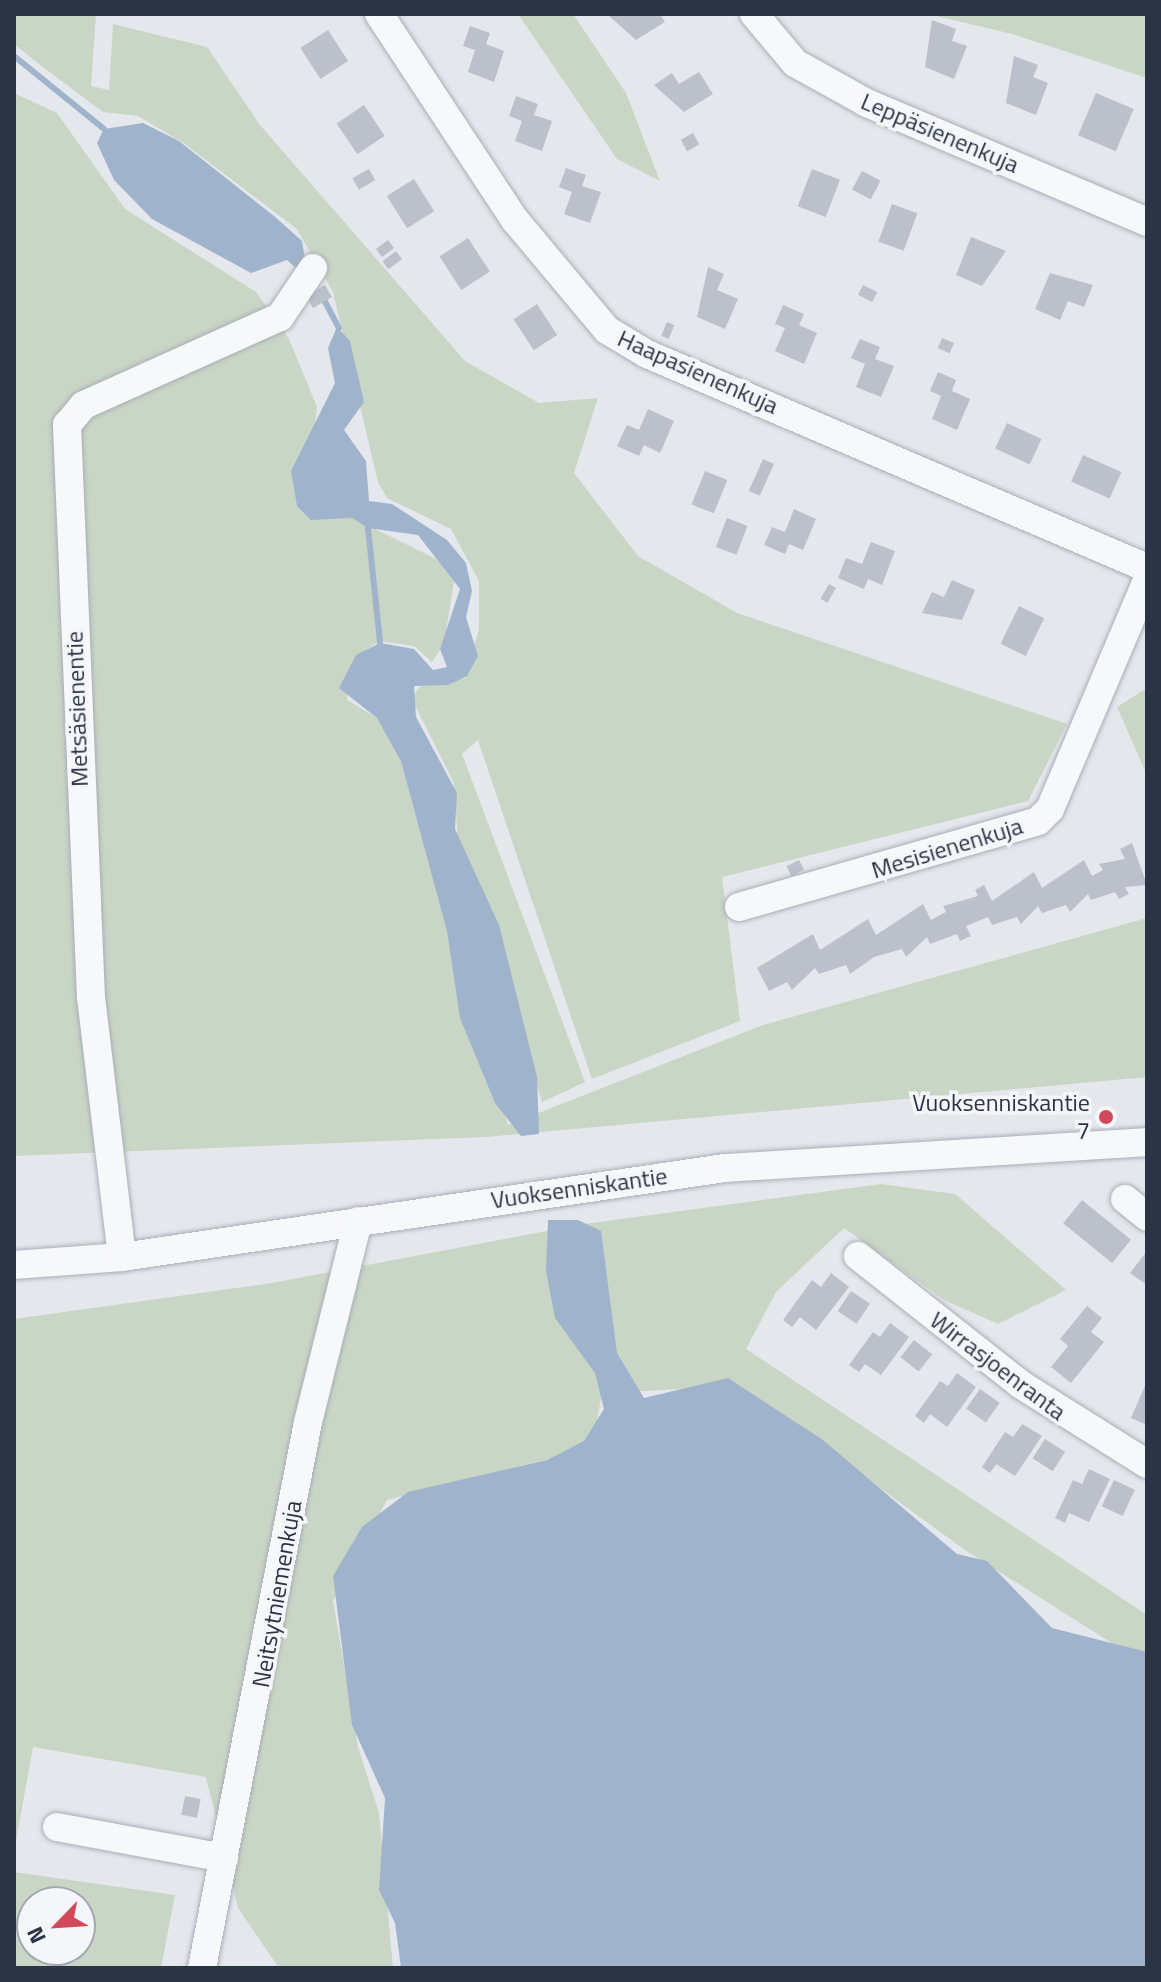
<!DOCTYPE html>
<meta charset="utf-8">
<style>
body{margin:0}
#map{position:relative;width:1161px;height:1982px;overflow:hidden;background:#e4e7ec;font-family:"Titillium Web",sans-serif}
div>[style]{position:absolute}
.green>*{inset:0;background:#c9d6c5}
.water>*{inset:0;background:#9fb4cc}
.stream>*{height:6px;margin:-3px;padding:0 3px;transform-origin:3px;border-radius:3px;background:#9fb4cc}
.building>*{inset:0;background:#bbc0ca;transform-origin:0 0}
.roads{filter:drop-shadow(0 0 2px #a9aeb7) drop-shadow(0 0 2px #a9aeb7)}
.minor>*{height:28px;margin:-14px;padding:0 14px;transform-origin:14px;border-radius:14px;background:#f7f8fa}
.dots>*{width:22px;height:22px;translate:-50% -50%;box-sizing:border-box;border:4px solid #f4f6f9;border-radius:50%}
span{translate:-50% -50%;white-space:nowrap;text-align:center;line-height:1.15;-webkit-text-stroke:7px #f4f6f9;paint-order:stroke}
.street-label{font-size:24px;color:#2b3445}
.poi-label{font-size:24px;color:#2b3445}
.right{translate:-100% -50%;text-align:right}
.frame{position:absolute;inset:0;border:16px solid #2b3445;pointer-events:none}
.north{position:absolute;left:16px;top:1886px;width:80px;height:80px;box-sizing:border-box;background:#f4f6f9;border:2px solid #a4a8b1;border-radius:50%;rotate:245deg;font-size:22px;font-weight:700;line-height:32px;text-align:center;color:#2b3445}
.north::after{content:'';display:block;margin:auto;width:28px;height:36px;background:#d1495b;clip-path:polygon(50% 0,100% 100%,50% 72%,0 100%)}
</style>
<div id="map">
<div class="green">
<div style="clip-path:polygon(14px 14px,96px 15px,91px 86px,109px 90px,113px 24px,207px 47px,260px 125px,465px 361px,539px 403px,598px 398px,574px 473px,638px 556px,737px 613px,1067px 724px,1028px 801px,722px 877px,740px 1021px,592px 1079px,478px 740px,462px 754px,585px 1082px,542px 1102px,503px 970px,460px 873px,454px 783px,412px 699px,422px 683px,465px 678px,479px 629px,479px 581px,451px 529px,387px 498px,378px 482px,333px 292px,297px 229px,182px 142px,138px 116px,103px 112px,39px 64px,14px 44px)"></div>
<div style="clip-path:polygon(518px 14px,573px 14px,626px 93px,660px 181px,617px 159px)"></div>
<div style="clip-path:polygon(928px 14px,1147px 14px,1147px 78px,1012px 34px)"></div>
<div style="clip-path:polygon(14px 93px,57px 113px,125px 209px,256px 292px,289px 339px,317px 407px,314px 433px,298px 462px,347px 515px,438px 560px,454px 581px,444px 644px,432px 662px,414px 646px,380px 641px,355px 657px,347px 700px,377px 718px,401px 754px,508px 1125px,763px 1025px,1147px 918px,1147px 1077px,486px 1137px,14px 1156px)"></div>
<div style="clip-path:polygon(1147px 688px,1147px 775px,1117px 707px)"></div>
<div style="clip-path:polygon(881px 1184px,955px 1194px,1066px 1290px,998px 1324px,944px 1300px,844px 1228px,776px 1292px,746px 1349px,1147px 1615px,1147px 1657px,1132px 1656px,965px 1550px,740px 1386px,602px 1393px,592px 1448px,387px 1500px,333px 1601px,358px 1747px,379px 1813px,393px 1968px,279px 1968px,238px 1908px,206px 1777px,33px 1747px,14px 1852px,14px 1319px,272px 1283px,584px 1224px)"></div>
<div style="clip-path:polygon(evenodd,14px 1872px,175px 1895px,161px 1968px,14px 1968px,14px 1872px,32px 1902px,80px 1902px,80px 1950px,32px 1950px,32px 1902px)"></div>
</div>
<div class="water">
<div style="clip-path:polygon(143px 123px,179px 141px,274px 216px,302px 241px,306px 265px,297px 269px,287px 260px,251px 273px,152px 219px,114px 180px,97px 143px,104px 129px)"></div>
<div style="clip-path:polygon(337px 327px,350px 341px,364px 402px,344px 430px,366px 461px,369px 501px,392px 504px,447px 540px,466px 563px,472px 591px,466px 617px,478px 656px,467px 676px,448px 685px,414px 686px,416px 717px,457px 793px,455px 829px,499px 925px,537px 1077px,539px 1134px,521px 1136px,495px 1103px,460px 1018px,447px 931px,401px 761px,377px 718px,339px 688px,356px 655px,380px 643px,414px 649px,433px 670px,447px 667px,440px 649px,460px 589px,418px 535px,368px 528px,352px 518px,311px 520px,297px 506px,291px 471px,335px 383px,328px 348px)"></div>
<div style="clip-path:polygon(548px 1220px,578px 1220px,601px 1231px,617px 1353px,644px 1398px,728px 1378px,823px 1440px,957px 1554px,987px 1561px,1052px 1628px,1147px 1652px,1147px 1968px,401px 1968px,395px 1923px,379px 1890px,385px 1798px,352px 1725px,333px 1576px,362px 1527px,408px 1492px,547px 1460px,584px 1441px,604px 1409px,595px 1373px,555px 1318px,546px 1271px)"></div>
</div>
<div class="stream">
<div style="left:14px;top:56px;width:116px;rotate:39deg"></div>
<div style="left:322px;top:296px;width:36px;rotate:62deg"></div>
<div style="left:368px;top:528px;width:116px;rotate:84deg"></div>
</div>
<div class="building">
<div style="clip-path:polygon(607px 14px,660px 14px,665px 22px,636px 40px)"></div>
<div style="clip-path:polygon(932px 20px,956px 29px,952px 41px,967px 46px,954px 79px,925px 67px)"></div>
<div style="clip-path:polygon(470px 26px,490px 33px,486px 44px,504px 51px,494px 82px,468px 72px,475px 50px,463px 46px)"></div>
<div style="left:328px;top:30px;width:37px;height:33px;rotate:57deg"></div>
<div style="clip-path:polygon(1014px 56px,1038px 65px,1033px 77px,1048px 83px,1036px 115px,1006px 103px)"></div>
<div style="clip-path:polygon(699px 72px,713px 94px,684px 112px,654px 85px,672px 73px,679px 84px)"></div>
<div style="left:1096px;top:93px;width:41px;height:46px;rotate:23deg"></div>
<div style="clip-path:polygon(516px 96px,538px 104px,534px 115px,552px 121px,542px 151px,515px 141px,522px 121px,509px 116px)"></div>
<div style="left:364px;top:105px;width:37px;height:33px;rotate:56deg"></div>
<div style="left:693px;top:133px;width:13px;height:14px;rotate:61deg"></div>
<div style="clip-path:polygon(566px 168px,586px 175px,582px 186px,601px 192px,590px 223px,564px 214px,572px 192px,559px 187px)"></div>
<div style="left:369px;top:169px;width:13px;height:19px;rotate:61deg"></div>
<div style="left:812px;top:169px;width:30px;height:40px;rotate:21deg"></div>
<div style="left:862px;top:171px;width:21px;height:21px;rotate:28deg"></div>
<div style="left:414px;top:179px;width:38px;height:32px;rotate:58deg"></div>
<div style="left:892px;top:204px;width:27px;height:40px;rotate:20deg"></div>
<div style="clip-path:polygon(971px 237px,1006px 251px,982px 286px,956px 275px)"></div>
<div style="left:468px;top:238px;width:40px;height:34px;rotate:57deg"></div>
<div style="left:388px;top:240px;width:10px;height:15px;rotate:53deg"></div>
<div style="left:396px;top:251px;width:10px;height:17px;rotate:53deg"></div>
<div style="clip-path:polygon(708px 267px,724px 274px,717px 290px,738px 299px,725px 329px,697px 317px)"></div>
<div style="clip-path:polygon(1050px 273px,1093px 285px,1084px 307px,1068px 301px,1060px 320px,1035px 309px)"></div>
<div style="left:325px;top:285px;width:14px;height:22px;rotate:60deg"></div>
<div style="left:863px;top:285px;width:16px;height:11px;rotate:27deg"></div>
<div style="left:537px;top:304px;width:37px;height:28px;rotate:57deg"></div>
<div style="clip-path:polygon(783px 305px,804px 314px,799px 325px,817px 333px,804px 364px,775px 351px,785px 328px,775px 324px)"></div>
<div style="left:667px;top:322px;width:8px;height:15px;rotate:23deg"></div>
<div style="left:942px;top:338px;width:13px;height:11px;rotate:23deg"></div>
<div style="clip-path:polygon(860px 339px,880px 347px,875px 359px,894px 366px,881px 397px,856px 387px,865px 364px,851px 358px)"></div>
<div style="clip-path:polygon(938px 372px,956px 380px,952px 391px,970px 399px,957px 430px,932px 419px,941px 396px,930px 391px)"></div>
<div style="clip-path:polygon(648px 409px,674px 421px,660px 453px,644px 445px,639px 456px,617px 446px,627px 425px,639px 430px)"></div>
<div style="left:1007px;top:423px;width:38px;height:28px;rotate:25deg"></div>
<div style="left:1083px;top:455px;width:42px;height:29px;rotate:24deg"></div>
<div style="left:763px;top:459px;width:12px;height:35px;rotate:24deg"></div>
<div style="left:705px;top:471px;width:24px;height:36px;rotate:22deg"></div>
<div style="clip-path:polygon(794px 509px,816px 519px,803px 550px,789px 544px,785px 554px,764px 545px,772px 527px,785px 532px)"></div>
<div style="left:727px;top:518px;width:22px;height:31px;rotate:21deg"></div>
<div style="clip-path:polygon(871px 542px,895px 551px,882px 585px,868px 579px,864px 589px,838px 578px,846px 558px,862px 564px)"></div>
<div style="clip-path:polygon(952px 580px,975px 590px,962px 620px,922px 613px,932px 592px,944px 597px)"></div>
<div style="left:829px;top:584px;width:8px;height:17px;rotate:30deg"></div>
<div style="left:1019px;top:606px;width:28px;height:42px;rotate:26deg"></div>
<div style="clip-path:polygon(1132px 843px,1147px 885px,1125px 887px,1129px 894px,1119px 899px,1115px 892px,1091px 900px,1088px 894px,1070px 912px,1066px 905px,1042px 913px,1038px 906px,1021px 924px,1017px 917px,992px 925px,988px 917px,966px 926px,971px 936px,960px 941px,957px 934px,930px 944px,927px 937px,906px 957px,902px 949px,874px 957px,850px 974px,846px 965px,819px 974px,815px 968px,792px 990px,787px 982px,769px 991px,757px 968px,813px 934px,820px 950px,868px 919px,876px 935px,923px 904px,931px 920px,946px 912px,943px 906px,978px 896px,975px 890px,984px 885px,992px 901px,1034px 872px,1042px 888px,1084px 860px,1092px 876px,1103px 870px,1099px 864px,1125px 859px,1120px 849px)"></div>
<div style="left:799px;top:860px;width:11px;height:14px;rotate:63deg"></div>
<div style="left:1082px;top:1200px;width:63px;height:30px;rotate:39deg"></div>
<div style="clip-path:polygon(1147px 1251px,1147px 1285px,1130px 1273px)"></div>
<div style="clip-path:polygon(831px 1273px,849px 1287px,816px 1330px,800px 1317px,792px 1327px,783px 1320px,812px 1280px,821px 1287px)"></div>
<div style="left:851px;top:1291px;width:23px;height:24px;rotate:34deg"></div>
<div style="clip-path:polygon(1087px 1306px,1102px 1318px,1091px 1332px,1104px 1342px,1071px 1383px,1051px 1367px,1068px 1346px,1060px 1339px)"></div>
<div style="clip-path:polygon(890px 1323px,909px 1337px,881px 1375px,865px 1364px,859px 1372px,849px 1365px,873px 1332px,880px 1337px)"></div>
<div style="left:914px;top:1340px;width:23px;height:22px;rotate:38deg"></div>
<div style="clip-path:polygon(957px 1373px,976px 1387px,947px 1427px,930px 1414px,924px 1423px,915px 1416px,940px 1381px,948px 1386px)"></div>
<div style="clip-path:polygon(1147px 1381px,1147px 1425px,1131px 1418px)"></div>
<div style="left:980px;top:1389px;width:24px;height:24px;rotate:35deg"></div>
<div style="clip-path:polygon(1022px 1424px,1042px 1436px,1015px 1476px,996px 1464px,990px 1473px,982px 1467px,1005px 1432px,1013px 1437px)"></div>
<div style="left:1045px;top:1439px;width:24px;height:23px;rotate:33deg"></div>
<div style="clip-path:polygon(1089px 1469px,1110px 1479px,1089px 1522px,1069px 1513px,1065px 1523px,1055px 1518px,1073px 1480px,1082px 1484px)"></div>
<div style="left:1114px;top:1480px;width:23px;height:29px;rotate:25deg"></div>
<div style="left:185px;top:1796px;width:16px;height:19px;rotate:11deg"></div>
</div>
<div class="roads">
<div class="minor">
<div style="left:379px;top:14px;width:247px;rotate:56.6deg"></div>
<div style="left:515px;top:220px;width:143px;rotate:50.1deg"></div>
<div style="left:607px;top:330px;width:47px;rotate:31deg"></div>
<div style="left:647px;top:354px;width:544px;rotate:23.17deg"></div>
<div style="left:754px;top:14px;width:64px;rotate:50.1deg"></div>
<div style="left:795px;top:63px;width:82px;rotate:29.1deg"></div>
<div style="left:867px;top:103px;width:304px;rotate:23deg"></div>
<div style="left:739px;top:907px;width:311px;rotate:-16deg"></div>
<div style="left:1038px;top:821px;width:17px;rotate:-45deg"></div>
<div style="left:1050px;top:809px;width:248px;rotate:-67deg"></div>
<div style="left:1125px;top:1199px;width:28px;rotate:39deg"></div>
<div style="left:858px;top:1256px;width:206px;rotate:38.3deg"></div>
<div style="left:1020px;top:1384px;width:150px;rotate:32.2deg"></div>
<div style="left:122px;top:1257px;width:261px;rotate:-96.8deg"></div>
<div style="left:91px;top:998px;width:574px;rotate:-92.4deg"></div>
<div style="left:67px;top:425px;width:26px;rotate:-50deg"></div>
<div style="left:84px;top:405px;width:215px;rotate:-24.2deg"></div>
<div style="left:280px;top:317px;width:59px;rotate:-56deg"></div>
<div style="left:14px;top:1265px;width:108px;rotate:-4.2deg"></div>
<div style="left:122px;top:1257px;width:610px;rotate:-8.4deg"></div>
<div style="left:725px;top:1168px;width:423px;rotate:-3.5deg"></div>
<div style="left:57px;top:1827px;width:170px;rotate:10.5deg"></div>
<div style="left:202px;top:1968px;width:556px;rotate:-79.01deg"></div>
<div style="left:308px;top:1422px;width:207px;rotate:-76deg"></div>
</div>
</div>
<div class="dots">
<div style="left:1106px;top:1117px;background:#d1495b"></div>
</div>
<div class="street-label">
<span style="left:940px;top:133px;rotate:23deg">Leppäsienenkuja</span>
<span style="left:698px;top:372px;rotate:24deg">Haapasienenkuja</span>
<span style="left:77px;top:709px;rotate:-92deg">Metsäsienentie</span>
<span style="left:947px;top:848px;rotate:-17deg">Mesisienenkuja</span>
<span style="left:579px;top:1188px;rotate:-8deg">Vuoksenniskantie</span>
<span style="left:998px;top:1366px;rotate:37deg">Wirrasjoenranta</span>
<span style="left:277px;top:1594px;rotate:-80deg">Neitsytniemenkuja</span>
</div>
<div class="poi-label">
<span class="right" style="left:1090px;top:1117px">Vuoksenniskantie<br>7</span>
</div>
<div class="frame"></div>
<div class="north">N</div>
</div>
